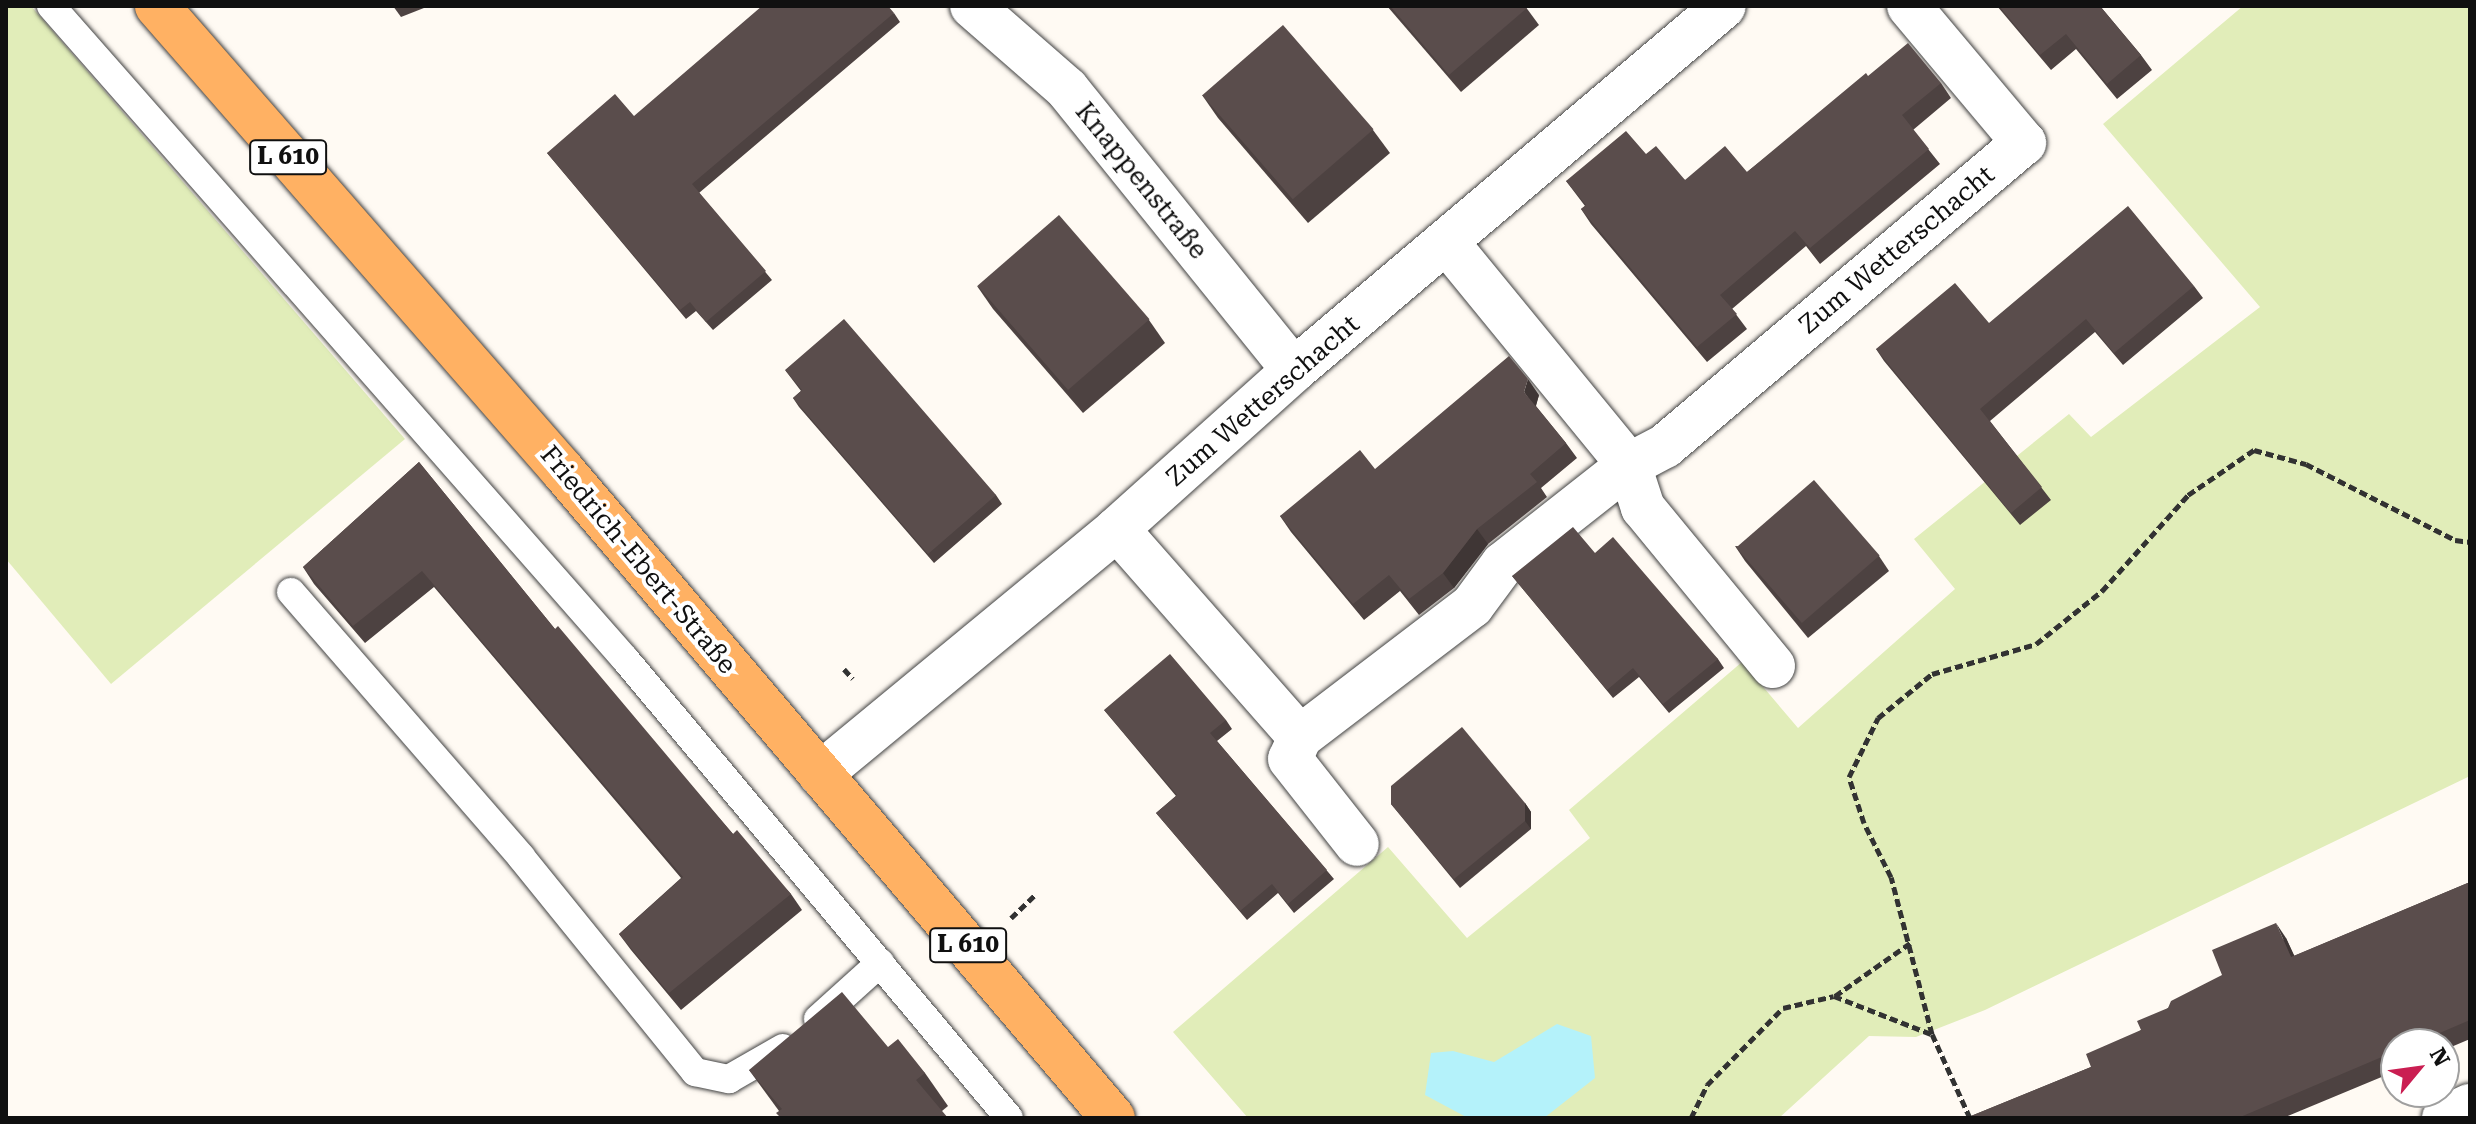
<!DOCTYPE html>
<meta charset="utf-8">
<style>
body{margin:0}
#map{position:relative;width:2476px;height:1124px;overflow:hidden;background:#fffaf3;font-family:"Roboto Serif",serif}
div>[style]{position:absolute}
.green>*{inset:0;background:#e1edb9}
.water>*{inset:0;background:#b4f2fa}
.path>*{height:5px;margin-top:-2.5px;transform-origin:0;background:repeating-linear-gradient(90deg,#323232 0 8px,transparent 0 12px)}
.roads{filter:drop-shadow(0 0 2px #434343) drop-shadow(0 0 2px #434343)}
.lane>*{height:28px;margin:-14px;padding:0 14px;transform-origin:14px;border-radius:14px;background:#fff}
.street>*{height:44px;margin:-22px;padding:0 22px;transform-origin:22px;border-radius:22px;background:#fff}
.primary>*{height:44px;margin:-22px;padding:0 22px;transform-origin:22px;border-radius:22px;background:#ffb163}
.wall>*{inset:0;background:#4d4241}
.shaded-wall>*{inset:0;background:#3f3635}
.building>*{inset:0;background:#5a4d4c;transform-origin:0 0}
span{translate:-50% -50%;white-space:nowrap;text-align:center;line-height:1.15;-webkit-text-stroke:8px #fff;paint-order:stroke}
.shield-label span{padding:2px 6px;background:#fff;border:2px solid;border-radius:6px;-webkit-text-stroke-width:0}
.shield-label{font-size:24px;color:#101010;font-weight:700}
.street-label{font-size:26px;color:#101010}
.frame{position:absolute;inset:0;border:8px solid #101010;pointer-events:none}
.north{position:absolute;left:2380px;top:1028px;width:80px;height:80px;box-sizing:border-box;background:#fff;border:2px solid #9f9f9f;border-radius:50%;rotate:61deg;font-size:22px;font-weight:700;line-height:32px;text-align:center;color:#101010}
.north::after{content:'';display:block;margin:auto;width:28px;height:36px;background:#ca1e52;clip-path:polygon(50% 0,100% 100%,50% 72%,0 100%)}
</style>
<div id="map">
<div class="green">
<div style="clip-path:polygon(6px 6px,31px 6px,405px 439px,111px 684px,6px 559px)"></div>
<div style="clip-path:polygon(2243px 6px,2470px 6px,2470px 776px,1985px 1010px,1916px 1037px,1869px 1036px,1779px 1118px,1248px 1118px,1173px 1032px,1388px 847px,1467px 938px,1590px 838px,1569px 810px,1742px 662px,1798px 728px,1955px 589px,1914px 539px,2069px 414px,2091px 437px,2260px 307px,2103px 124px)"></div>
</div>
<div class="water">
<div style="clip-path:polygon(1557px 1024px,1591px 1036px,1595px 1078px,1544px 1118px,1468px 1118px,1425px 1095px,1431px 1053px,1453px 1051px,1494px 1062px)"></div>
</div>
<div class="path">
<div style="left:844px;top:669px;width:13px;rotate:48deg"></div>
<div style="left:1011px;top:918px;width:35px;rotate:-44deg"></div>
<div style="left:1835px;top:996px;width:92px;rotate:-35.2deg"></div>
<div style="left:1691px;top:1118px;width:37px;rotate:-64deg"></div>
<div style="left:1707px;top:1085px;width:108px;rotate:-45.4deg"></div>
<div style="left:1783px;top:1008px;width:52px;rotate:-13.2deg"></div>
<div style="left:1834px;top:996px;width:104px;rotate:21.4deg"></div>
<div style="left:1970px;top:1118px;width:92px;rotate:-114.3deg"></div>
<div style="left:1932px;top:1034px;width:162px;rotate:-104.6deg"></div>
<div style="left:1891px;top:877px;width:60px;rotate:-116.6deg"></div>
<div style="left:1864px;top:823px;width:48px;rotate:-108.1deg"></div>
<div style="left:1849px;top:777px;width:66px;rotate:-63.8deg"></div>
<div style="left:1878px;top:718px;width:70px;rotate:-39.2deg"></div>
<div style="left:1932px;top:674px;width:108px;rotate:-16.1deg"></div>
<div style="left:2036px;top:644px;width:85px;rotate:-38.8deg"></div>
<div style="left:2102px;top:591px;width:129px;rotate:-48.1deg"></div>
<div style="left:2188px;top:495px;width:80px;rotate:-34.3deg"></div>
<div style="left:2254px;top:450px;width:54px;rotate:15.1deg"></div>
<div style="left:2306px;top:464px;width:167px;rotate:27deg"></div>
<div style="left:2455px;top:540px;width:15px;rotate:8deg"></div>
</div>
<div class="roads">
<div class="lane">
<div style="left:51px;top:6px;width:869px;rotate:48.68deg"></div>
<div style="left:625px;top:659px;width:598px;rotate:50.08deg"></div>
<div style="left:291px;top:592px;width:351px;rotate:49deg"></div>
<div style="left:521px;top:857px;width:277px;rotate:51deg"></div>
<div style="left:695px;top:1072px;width:35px;rotate:12deg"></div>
<div style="left:729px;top:1079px;width:62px;rotate:-29.9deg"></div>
<div style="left:818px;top:1019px;width:84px;rotate:-42.1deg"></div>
</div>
<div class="street">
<div style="left:972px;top:6px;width:126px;rotate:41.1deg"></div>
<div style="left:1067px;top:89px;width:361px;rotate:51.1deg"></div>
<div style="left:1117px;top:529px;width:277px;rotate:48.7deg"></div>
<div style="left:1300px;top:737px;width:216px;rotate:-37.3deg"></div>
<div style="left:1472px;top:606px;width:52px;rotate:-53.6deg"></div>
<div style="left:1503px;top:564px;width:160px;rotate:-38.2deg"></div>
<div style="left:1629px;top:465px;width:287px;rotate:-129.3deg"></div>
<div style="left:1773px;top:666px;width:205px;rotate:-129.4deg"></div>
<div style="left:1643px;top:508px;width:45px;rotate:-108deg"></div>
<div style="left:1629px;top:465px;width:41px;rotate:-27.8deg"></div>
<div style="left:1665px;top:446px;width:470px;rotate:-40.2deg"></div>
<div style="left:2024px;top:143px;width:179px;rotate:-130deg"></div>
<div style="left:1300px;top:737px;width:24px;rotate:114deg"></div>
<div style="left:1290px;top:759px;width:108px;rotate:51.8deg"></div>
<div style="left:820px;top:774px;width:385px;rotate:-39.5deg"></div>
<div style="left:1117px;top:529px;width:238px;rotate:-41.9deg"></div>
<div style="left:1294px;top:370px;width:563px;rotate:-40.25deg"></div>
<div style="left:2444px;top:1118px;width:29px;rotate:-25deg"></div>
</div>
<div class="primary">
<div style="left:157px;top:6px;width:617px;rotate:48.88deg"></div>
<div style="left:563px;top:471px;width:849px;rotate:49.63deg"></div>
</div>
</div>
<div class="wall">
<div style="clip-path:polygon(393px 6px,429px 6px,401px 17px)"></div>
<div style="clip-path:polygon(1387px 6px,1525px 6px,1539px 25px,1461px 92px)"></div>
<div style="clip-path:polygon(1997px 6px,2100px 6px,2141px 55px,2152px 70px,2117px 99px,2076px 49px,2051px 70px)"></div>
<div style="clip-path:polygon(894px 13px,900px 22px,699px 193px,772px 280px,713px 330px,696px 311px,686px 319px,547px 153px)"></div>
<div style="clip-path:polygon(1868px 76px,1941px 83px,1951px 98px,1913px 130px,1940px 164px,1820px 264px,1806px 246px,1732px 309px,1747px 329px,1707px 362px,1591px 224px,1581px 209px,1585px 206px,1566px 181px,1646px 154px,1685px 180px,1747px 172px)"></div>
<div style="clip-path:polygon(1202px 95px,1373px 130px,1390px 153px,1308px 223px,1218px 118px)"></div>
<div style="clip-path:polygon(977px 286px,1149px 320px,1165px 343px,1083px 413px,993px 309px)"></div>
<div style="clip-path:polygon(2194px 286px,2203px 298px,2123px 365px,2095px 332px,1990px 421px,2051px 500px,2020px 525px,1884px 361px,1876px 349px,1989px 323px)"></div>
<div style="clip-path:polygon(785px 370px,996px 495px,1002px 504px,934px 563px,799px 407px,793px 398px,801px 391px)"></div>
<div style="clip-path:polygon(1539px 395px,1536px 406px,1566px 443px,1577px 458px,1541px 488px,1547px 497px,1488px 544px,1454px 588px,1419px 615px,1400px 591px,1364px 620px,1291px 532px,1280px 516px)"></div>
<div style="clip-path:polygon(419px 462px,555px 629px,733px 834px,791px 894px,802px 910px,681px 1010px,631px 950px,619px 934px,681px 878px,434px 587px,365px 643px,314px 584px,303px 567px)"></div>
<div style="clip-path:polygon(1735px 546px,1879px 556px,1889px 571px,1808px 638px,1745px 561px)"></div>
<div style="clip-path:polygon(1595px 553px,1718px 659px,1724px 668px,1669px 713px,1639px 677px,1613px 698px,1512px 576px)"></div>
<div style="clip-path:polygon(1104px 710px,1226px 720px,1232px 729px,1217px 741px,1334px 879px,1294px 913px,1278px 893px,1247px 920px,1156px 813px,1176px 796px)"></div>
<div style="clip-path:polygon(1525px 803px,1531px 812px,1531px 829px,1460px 888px,1391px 804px)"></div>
<div style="clip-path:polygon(2470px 882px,2470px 1039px,2444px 1050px,2444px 1044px,2396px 1044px,2396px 1071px,2283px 1118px,1966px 1118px,2091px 1067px,2141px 1030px,2168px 1008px,2286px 938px,2294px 956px)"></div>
<div style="clip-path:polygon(888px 1047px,925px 1073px,948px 1106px,942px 1111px,779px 1111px,749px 1070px)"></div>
</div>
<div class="shaded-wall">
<div style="clip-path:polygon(1528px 379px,1539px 395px,1535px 408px,1524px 392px)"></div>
<div style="clip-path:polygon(1477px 529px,1488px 544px,1454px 588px,1443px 573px)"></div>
<div style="clip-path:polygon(1525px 803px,1531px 812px,1531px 829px,1525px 821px)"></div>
<div style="clip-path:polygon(2276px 923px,2286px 938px,2302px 972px,2291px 957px)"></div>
</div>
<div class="building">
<div style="clip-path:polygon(762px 6px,888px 6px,894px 13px,692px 184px,766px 271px,706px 322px,690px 302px,680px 310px,547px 153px,615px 94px,634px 116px)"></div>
<div style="clip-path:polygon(1390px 6px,1525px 6px,1527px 8px,1449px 75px)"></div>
<div style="clip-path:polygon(1999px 6px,2100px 6px,2141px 55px,2107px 84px,2066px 34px,2040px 55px)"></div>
<div style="left:1283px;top:25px;width:138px;height:107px;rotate:49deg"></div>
<div style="clip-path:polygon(1908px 43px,1941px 83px,1902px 115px,1929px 149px,1810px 248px,1795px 231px,1720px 295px,1737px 314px,1697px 347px,1581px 209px,1586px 205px,1566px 181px,1626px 131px,1646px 154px,1656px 146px,1685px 180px,1725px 146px,1747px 172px,1866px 73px,1868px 76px)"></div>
<div style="clip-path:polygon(2128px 206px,2194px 286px,2114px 353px,2086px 319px,1980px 409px,2042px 487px,2011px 513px,1876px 349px,1955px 283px,1989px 323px)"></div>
<div style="left:1059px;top:215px;width:138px;height:108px;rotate:49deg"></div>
<div style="clip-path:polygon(844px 319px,996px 495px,928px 554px,793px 398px,802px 390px,785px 370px)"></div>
<div style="clip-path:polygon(1509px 356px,1528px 379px,1524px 392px,1566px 443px,1530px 474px,1537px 482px,1477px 529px,1443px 573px,1409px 599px,1389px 575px,1353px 604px,1280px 516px,1360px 450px,1375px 469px)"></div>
<div style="clip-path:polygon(419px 462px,555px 629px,558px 626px,733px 834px,737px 830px,791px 894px,669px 993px,619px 934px,683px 877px,422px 571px,353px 626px,303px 567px)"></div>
<div style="left:1814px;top:480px;width:100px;height:103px;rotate:49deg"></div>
<div style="clip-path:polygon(1573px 527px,1595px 553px,1613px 537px,1718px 659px,1663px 704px,1633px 668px,1607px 690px,1512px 576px)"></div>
<div style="clip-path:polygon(1170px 654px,1226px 720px,1210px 733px,1327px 870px,1288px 904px,1272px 884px,1240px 911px,1156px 813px,1177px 795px,1104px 710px)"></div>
<div style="clip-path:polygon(1462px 727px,1525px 803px,1525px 821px,1454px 879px,1391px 804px,1391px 786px)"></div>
<div style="clip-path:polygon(2470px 882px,2470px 1020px,2414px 1044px,2396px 1044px,2396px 1051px,2238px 1118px,1966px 1118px,2091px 1067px,2086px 1054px,2141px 1030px,2137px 1021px,2168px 1008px,2171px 1001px,2222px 975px,2212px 950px,2276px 923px,2291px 957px)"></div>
<div style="clip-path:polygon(842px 992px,888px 1047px,898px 1039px,925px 1073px,916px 1080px,948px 1118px,781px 1118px,776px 1113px,782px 1109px,749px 1070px)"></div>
</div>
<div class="shield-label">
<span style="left:288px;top:157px">L 610</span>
<span style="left:968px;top:945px">L 610</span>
</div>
<div class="street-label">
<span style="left:1141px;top:181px;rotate:51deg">Knappenstraße</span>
<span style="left:1897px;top:250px;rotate:-40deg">Zum Wetterschacht</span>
<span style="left:1263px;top:401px;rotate:-41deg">Zum Wetterschacht</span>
<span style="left:638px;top:560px;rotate:50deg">Friedrich-Ebert-Straße</span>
</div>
<div class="frame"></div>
<div class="north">N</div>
</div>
